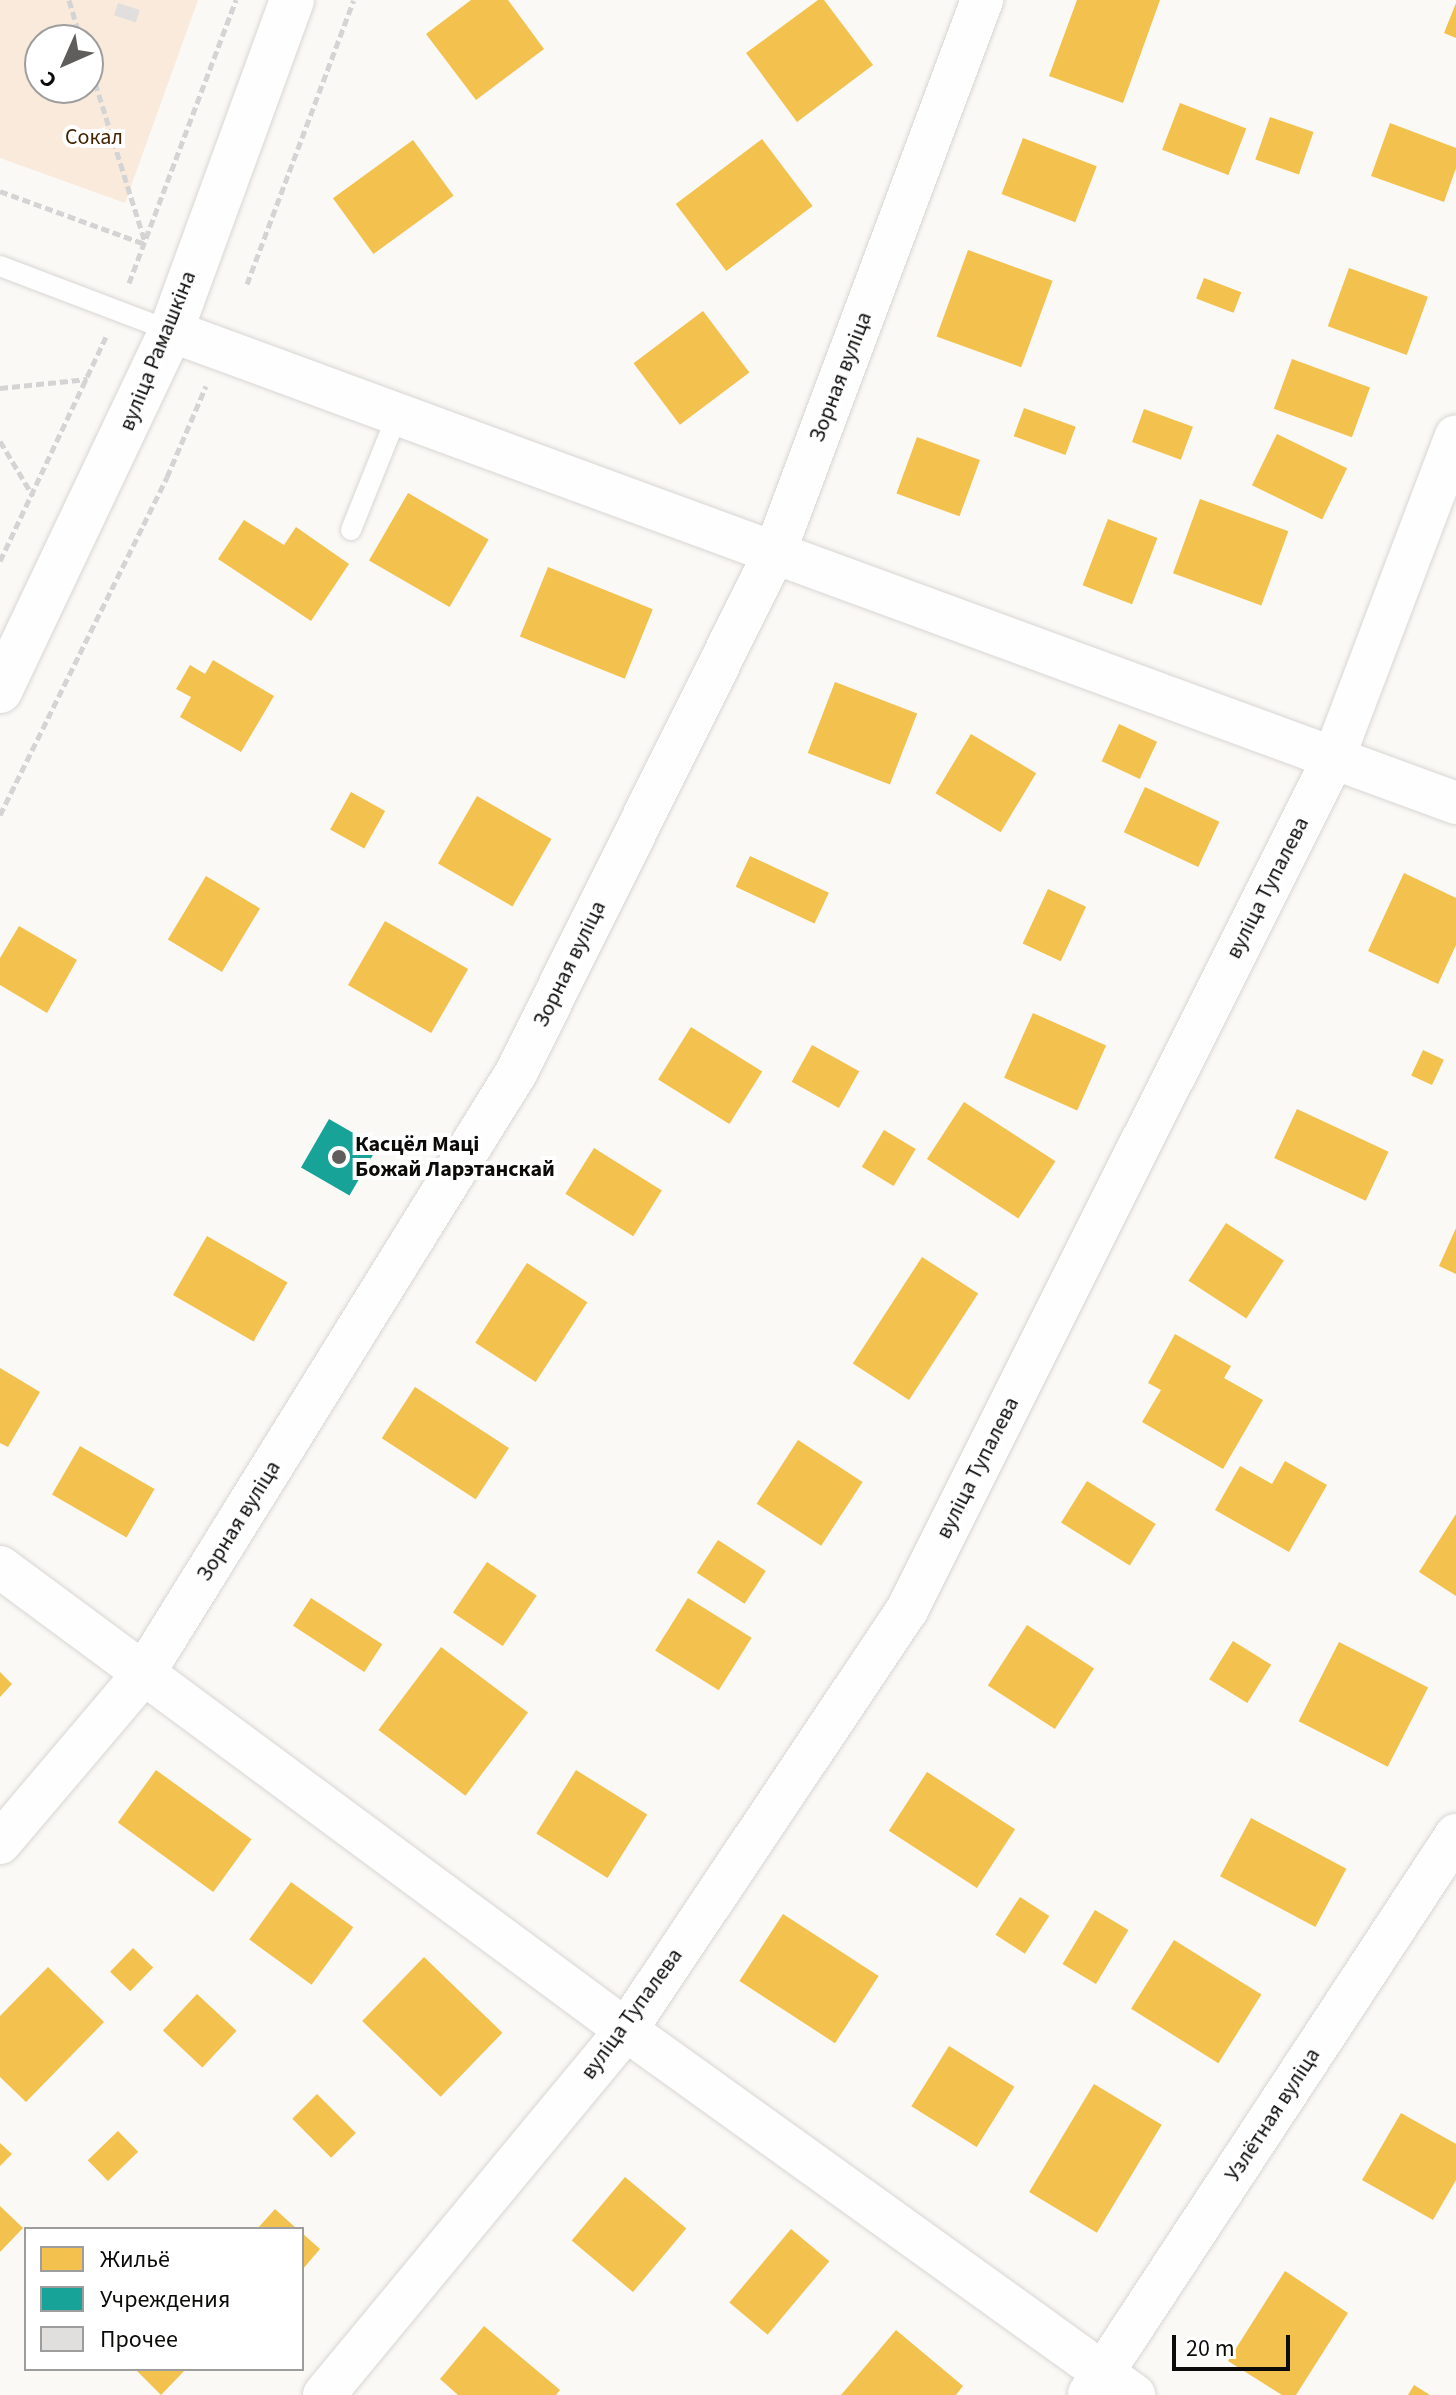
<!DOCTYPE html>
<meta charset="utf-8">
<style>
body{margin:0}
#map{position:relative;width:1456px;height:2395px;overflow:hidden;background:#fbf9f6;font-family:"Source Sans 3",sans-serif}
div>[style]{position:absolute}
.green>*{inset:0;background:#faeadb}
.homes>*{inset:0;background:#f2c14e;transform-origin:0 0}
.public>*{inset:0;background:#17a398;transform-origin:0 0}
.building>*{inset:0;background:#e1dfdd;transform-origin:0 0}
.path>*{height:5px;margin-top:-2.5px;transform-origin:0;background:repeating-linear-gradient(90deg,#d5d4d4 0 8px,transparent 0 12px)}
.roads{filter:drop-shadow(0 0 2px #d8d6d4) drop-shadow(0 0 2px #d8d6d4)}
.lane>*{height:20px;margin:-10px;padding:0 10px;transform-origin:10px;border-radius:10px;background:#fefefe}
.street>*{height:42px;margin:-21px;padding:0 21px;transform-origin:21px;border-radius:21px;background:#fefefe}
.secondary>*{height:44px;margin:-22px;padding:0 22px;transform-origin:22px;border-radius:22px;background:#fefefe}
.dots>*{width:22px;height:22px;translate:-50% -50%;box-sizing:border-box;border:4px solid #fff;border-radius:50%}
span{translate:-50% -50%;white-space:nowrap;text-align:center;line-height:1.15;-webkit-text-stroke:8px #fff;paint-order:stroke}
.park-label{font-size:22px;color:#432200}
.street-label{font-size:22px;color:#0c0b0a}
.poi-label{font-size:22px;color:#0c0b0a;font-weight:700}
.left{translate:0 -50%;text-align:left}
.legend{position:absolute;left:24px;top:2227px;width:280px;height:144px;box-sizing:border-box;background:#fff;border:2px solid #9e9d9d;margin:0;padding:10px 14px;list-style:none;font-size:24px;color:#0c0b0a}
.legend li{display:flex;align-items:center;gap:16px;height:40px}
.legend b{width:40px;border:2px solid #9e9d9d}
.north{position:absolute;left:24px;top:24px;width:80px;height:80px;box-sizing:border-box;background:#fff;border:2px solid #9e9d9d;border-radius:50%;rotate:225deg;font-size:22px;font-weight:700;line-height:32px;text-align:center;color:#0c0b0a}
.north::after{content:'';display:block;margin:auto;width:28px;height:36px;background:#605e5d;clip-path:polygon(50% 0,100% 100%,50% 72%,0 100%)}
.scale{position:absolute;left:1172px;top:2335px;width:118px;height:36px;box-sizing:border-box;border:4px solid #0c0b0a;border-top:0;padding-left:10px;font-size:24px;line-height:28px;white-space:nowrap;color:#0c0b0a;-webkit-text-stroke:6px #fff;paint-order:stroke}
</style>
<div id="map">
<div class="green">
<div style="clip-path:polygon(evenodd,0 0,198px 0,125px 203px,0 158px,0 0,40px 40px,88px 40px,88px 88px,40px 88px,40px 40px)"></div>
</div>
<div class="homes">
<div style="clip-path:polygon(471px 0,508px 0,544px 49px,476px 100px,426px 34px)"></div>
<div style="clip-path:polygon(818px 0,824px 0,873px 65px,797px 122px,746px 53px)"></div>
<div style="clip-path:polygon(1077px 0,1160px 0,1123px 103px,1049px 76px)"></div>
<div style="clip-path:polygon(1456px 3px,1456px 38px,1444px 33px)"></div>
<div style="left:1180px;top:103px;width:71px;height:50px;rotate:21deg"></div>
<div style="left:1270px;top:117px;width:46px;height:45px;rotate:19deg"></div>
<div style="clip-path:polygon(1390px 123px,1456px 148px,1456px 168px,1444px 202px,1371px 176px)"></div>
<div style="left:1023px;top:138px;width:79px;height:60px;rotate:21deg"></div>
<div style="left:762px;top:139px;width:84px;height:108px;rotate:53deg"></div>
<div style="left:413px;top:140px;width:69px;height:99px;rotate:54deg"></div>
<div style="left:968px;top:250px;width:90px;height:92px;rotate:20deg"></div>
<div style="left:1349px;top:268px;width:84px;height:62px;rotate:20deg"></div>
<div style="left:1204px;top:278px;width:40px;height:22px;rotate:21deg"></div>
<div style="left:703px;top:311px;width:77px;height:87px;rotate:53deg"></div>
<div style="left:1292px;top:359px;width:83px;height:53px;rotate:20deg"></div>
<div style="left:1024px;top:408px;width:55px;height:30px;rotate:20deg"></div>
<div style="left:1144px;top:409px;width:52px;height:35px;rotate:20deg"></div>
<div style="left:1277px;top:434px;width:78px;height:57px;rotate:26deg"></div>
<div style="left:917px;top:437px;width:67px;height:60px;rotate:20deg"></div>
<div style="left:408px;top:493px;width:93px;height:78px;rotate:30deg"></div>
<div style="left:1200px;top:499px;width:94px;height:79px;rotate:20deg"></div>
<div style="left:1108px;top:519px;width:53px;height:71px;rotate:21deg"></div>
<div style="clip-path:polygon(244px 520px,284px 545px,296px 527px,349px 564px,311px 621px,218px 559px)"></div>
<div style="left:548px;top:567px;width:113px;height:75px;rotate:22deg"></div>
<div style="clip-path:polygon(213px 660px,274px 696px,241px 752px,180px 717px,191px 697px,176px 689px,190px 665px,205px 674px)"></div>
<div style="left:835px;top:682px;width:88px;height:76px;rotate:21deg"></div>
<div style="left:1119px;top:724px;width:42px;height:41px;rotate:25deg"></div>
<div style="left:971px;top:734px;width:76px;height:69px;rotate:31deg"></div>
<div style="left:1145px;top:787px;width:82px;height:50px;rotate:25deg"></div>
<div style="left:351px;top:792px;width:39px;height:43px;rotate:29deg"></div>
<div style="left:477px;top:796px;width:86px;height:78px;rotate:30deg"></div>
<div style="left:750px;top:856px;width:87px;height:34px;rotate:25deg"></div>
<div style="clip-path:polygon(1404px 873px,1456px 898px,1456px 945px,1438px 984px,1368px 951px)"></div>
<div style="left:206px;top:876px;width:63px;height:74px;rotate:31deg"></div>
<div style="left:1048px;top:889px;width:42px;height:60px;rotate:25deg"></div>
<div style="left:385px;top:921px;width:96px;height:74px;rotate:30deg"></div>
<div style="clip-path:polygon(19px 926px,77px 960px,47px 1013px,0 985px,0 958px)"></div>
<div style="left:1033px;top:1013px;width:80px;height:71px;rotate:24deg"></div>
<div style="left:691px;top:1027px;width:84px;height:62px;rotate:32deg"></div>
<div style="left:812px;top:1045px;width:54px;height:42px;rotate:29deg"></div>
<div style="left:1423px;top:1050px;width:23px;height:28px;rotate:25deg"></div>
<div style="left:964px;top:1102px;width:109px;height:68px;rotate:33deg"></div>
<div style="left:1297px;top:1109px;width:101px;height:54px;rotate:25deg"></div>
<div style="left:884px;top:1130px;width:37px;height:43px;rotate:31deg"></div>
<div style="left:594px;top:1148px;width:80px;height:54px;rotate:32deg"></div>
<div style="left:1226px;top:1223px;width:69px;height:69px;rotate:33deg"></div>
<div style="clip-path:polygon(1456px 1228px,1456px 1274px,1439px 1266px)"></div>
<div style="left:207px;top:1236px;width:93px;height:68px;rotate:30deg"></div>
<div style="left:922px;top:1257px;width:67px;height:127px;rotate:33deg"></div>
<div style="left:527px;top:1263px;width:72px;height:95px;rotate:33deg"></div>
<div style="clip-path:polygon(1175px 1334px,1231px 1366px,1224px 1378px,1263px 1400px,1223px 1469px,1142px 1422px,1161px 1390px,1148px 1383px)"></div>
<div style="clip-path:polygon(0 1368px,40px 1392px,8px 1447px,0 1443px)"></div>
<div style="left:415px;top:1387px;width:112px;height:61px;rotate:33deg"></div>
<div style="left:798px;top:1440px;width:77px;height:76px;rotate:33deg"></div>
<div style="left:80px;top:1446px;width:86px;height:56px;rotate:30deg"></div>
<div style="clip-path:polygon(1285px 1461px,1327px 1485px,1289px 1552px,1215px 1510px,1240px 1466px,1272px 1484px)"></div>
<div style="left:1087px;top:1481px;width:81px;height:49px;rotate:32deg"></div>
<div style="clip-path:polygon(1456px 1514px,1456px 1596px,1419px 1572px)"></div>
<div style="left:718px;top:1540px;width:57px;height:39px;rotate:33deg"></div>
<div style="left:487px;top:1562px;width:60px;height:61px;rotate:34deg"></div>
<div style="left:311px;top:1598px;width:85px;height:33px;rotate:33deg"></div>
<div style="left:688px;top:1598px;width:75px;height:62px;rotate:32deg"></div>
<div style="left:1027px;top:1625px;width:80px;height:72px;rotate:33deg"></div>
<div style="left:1233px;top:1641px;width:45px;height:45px;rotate:32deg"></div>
<div style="left:1339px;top:1642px;width:100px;height:89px;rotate:27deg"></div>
<div style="left:441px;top:1647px;width:109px;height:104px;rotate:37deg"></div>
<div style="clip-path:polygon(0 1672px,12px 1684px,0 1697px)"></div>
<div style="left:156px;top:1770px;width:118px;height:65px;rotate:36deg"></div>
<div style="left:576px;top:1770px;width:84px;height:75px;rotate:32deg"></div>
<div style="left:927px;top:1772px;width:105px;height:70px;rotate:33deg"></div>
<div style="left:1251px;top:1818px;width:108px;height:66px;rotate:28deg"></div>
<div style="left:291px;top:1882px;width:77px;height:71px;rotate:36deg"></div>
<div style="left:1020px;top:1897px;width:35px;height:45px;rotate:33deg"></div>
<div style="left:1095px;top:1910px;width:39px;height:63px;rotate:31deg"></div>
<div style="left:783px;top:1914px;width:114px;height:80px;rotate:33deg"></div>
<div style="left:1174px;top:1940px;width:103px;height:81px;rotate:32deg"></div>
<div style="left:133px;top:1948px;width:28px;height:33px;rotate:44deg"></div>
<div style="left:424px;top:1957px;width:109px;height:89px;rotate:44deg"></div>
<div style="clip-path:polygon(48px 1967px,104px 2022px,26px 2102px,0 2077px,0 2016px)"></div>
<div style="left:197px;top:1994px;width:54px;height:50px;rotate:43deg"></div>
<div style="left:949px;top:2046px;width:77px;height:71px;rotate:32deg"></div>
<div style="left:1094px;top:2084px;width:79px;height:126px;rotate:31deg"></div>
<div style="left:317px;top:2094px;width:55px;height:35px;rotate:45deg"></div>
<div style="clip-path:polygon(1401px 2113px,1456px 2144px,1456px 2180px,1433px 2220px,1362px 2180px)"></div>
<div style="left:118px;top:2131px;width:29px;height:42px;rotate:46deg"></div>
<div style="clip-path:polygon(0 2143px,12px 2154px,0 2166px)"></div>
<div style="left:625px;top:2177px;width:80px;height:83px;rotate:40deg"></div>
<div style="clip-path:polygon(0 2206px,23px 2228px,0 2252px)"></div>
<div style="clip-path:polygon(275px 2209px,297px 2229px,257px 2229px)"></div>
<div style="left:791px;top:2229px;width:50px;height:96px;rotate:40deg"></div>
<div style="clip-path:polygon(302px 2233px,320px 2249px,302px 2270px)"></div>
<div style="clip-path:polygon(1285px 2271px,1348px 2313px,1296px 2395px,1282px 2395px,1228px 2361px)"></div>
<div style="clip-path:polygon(484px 2326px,560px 2390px,556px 2395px,458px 2395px,440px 2379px)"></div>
<div style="clip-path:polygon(896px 2330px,963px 2386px,956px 2395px,841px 2395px)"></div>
<div style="clip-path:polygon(135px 2369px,186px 2369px,161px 2395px)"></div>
<div style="clip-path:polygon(1414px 2385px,1430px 2395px,1408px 2395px)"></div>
</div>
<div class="public">
<div style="left:329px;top:1119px;width:56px;height:56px;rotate:30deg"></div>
</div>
<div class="building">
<div style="left:118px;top:3px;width:23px;height:13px;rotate:18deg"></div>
</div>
<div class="path">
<div style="left:69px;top:0;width:42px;rotate:73.3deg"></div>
<div style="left:88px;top:60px;width:191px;rotate:72.6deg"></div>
<div style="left:0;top:191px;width:154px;rotate:20.1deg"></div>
<div style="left:129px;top:283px;width:303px;rotate:-69.3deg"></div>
<div style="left:247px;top:284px;width:303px;rotate:-69.4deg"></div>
<div style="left:0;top:388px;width:88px;rotate:-5.8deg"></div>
<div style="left:0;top:441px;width:64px;rotate:59deg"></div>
<div style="left:0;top:561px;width:248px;rotate:-64.7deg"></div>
<div style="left:0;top:815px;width:377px;rotate:-63.7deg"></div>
<div style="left:167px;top:477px;width:99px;rotate:-66.8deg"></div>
</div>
<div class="roads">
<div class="lane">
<div style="left:0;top:266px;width:183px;rotate:20.8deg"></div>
<div style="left:351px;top:530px;width:121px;rotate:-68.1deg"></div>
</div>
<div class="street">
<div style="left:171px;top:331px;width:1369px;rotate:20.17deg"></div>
<div style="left:0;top:1567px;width:779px;rotate:36.49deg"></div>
<div style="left:626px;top:2030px;width:626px;rotate:35.7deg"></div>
<div style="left:0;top:1843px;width:223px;rotate:-49.7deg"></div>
<div style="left:144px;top:1673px;width:706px;rotate:-58.2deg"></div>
<div style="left:516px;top:1073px;width:582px;rotate:-63.57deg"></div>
<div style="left:775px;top:552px;width:590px;rotate:-69.44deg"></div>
<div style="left:1089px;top:2394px;width:669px;rotate:-56.71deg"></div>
<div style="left:324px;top:2395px;width:474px;rotate:-50.4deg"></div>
<div style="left:626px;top:2030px;width:505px;rotate:-56.22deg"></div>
<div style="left:907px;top:1610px;width:954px;rotate:-63.41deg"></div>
<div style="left:1334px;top:757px;width:343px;rotate:-69.2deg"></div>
</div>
<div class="secondary">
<div style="left:0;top:691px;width:399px;rotate:-64.6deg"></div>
<div style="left:171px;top:331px;width:352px;rotate:-69.9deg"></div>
</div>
</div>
<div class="dots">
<div style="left:339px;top:1157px;background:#605e5d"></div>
</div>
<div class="park-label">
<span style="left:94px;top:138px">Сокал</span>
</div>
<div class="street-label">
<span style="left:158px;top:351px;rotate:-68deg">вуліца Рамашкіна</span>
<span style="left:841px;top:377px;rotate:-69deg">Зорная вуліца</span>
<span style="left:1268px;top:888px;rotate:-63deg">вуліца Тупалева</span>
<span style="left:570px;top:964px;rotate:-64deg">Зорная вуліца</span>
<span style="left:978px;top:1468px;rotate:-63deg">вуліца Тупалева</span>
<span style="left:239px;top:1521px;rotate:-58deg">Зорная вуліца</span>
<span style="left:632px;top:2014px;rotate:-54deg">вуліца Тупалева</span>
<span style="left:1273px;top:2115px;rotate:-57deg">Узлётная вуліца</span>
</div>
<div class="poi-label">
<span class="left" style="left:355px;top:1157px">Касцёл Маці<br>Божай Ларэтанскай</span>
</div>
<ul class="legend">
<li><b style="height:22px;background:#f2c14e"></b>Жильё</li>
<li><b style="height:22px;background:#17a398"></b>Учреждения</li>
<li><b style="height:22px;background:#e1dfdd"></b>Прочее</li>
</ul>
<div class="north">С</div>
<div class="scale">20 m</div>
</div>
